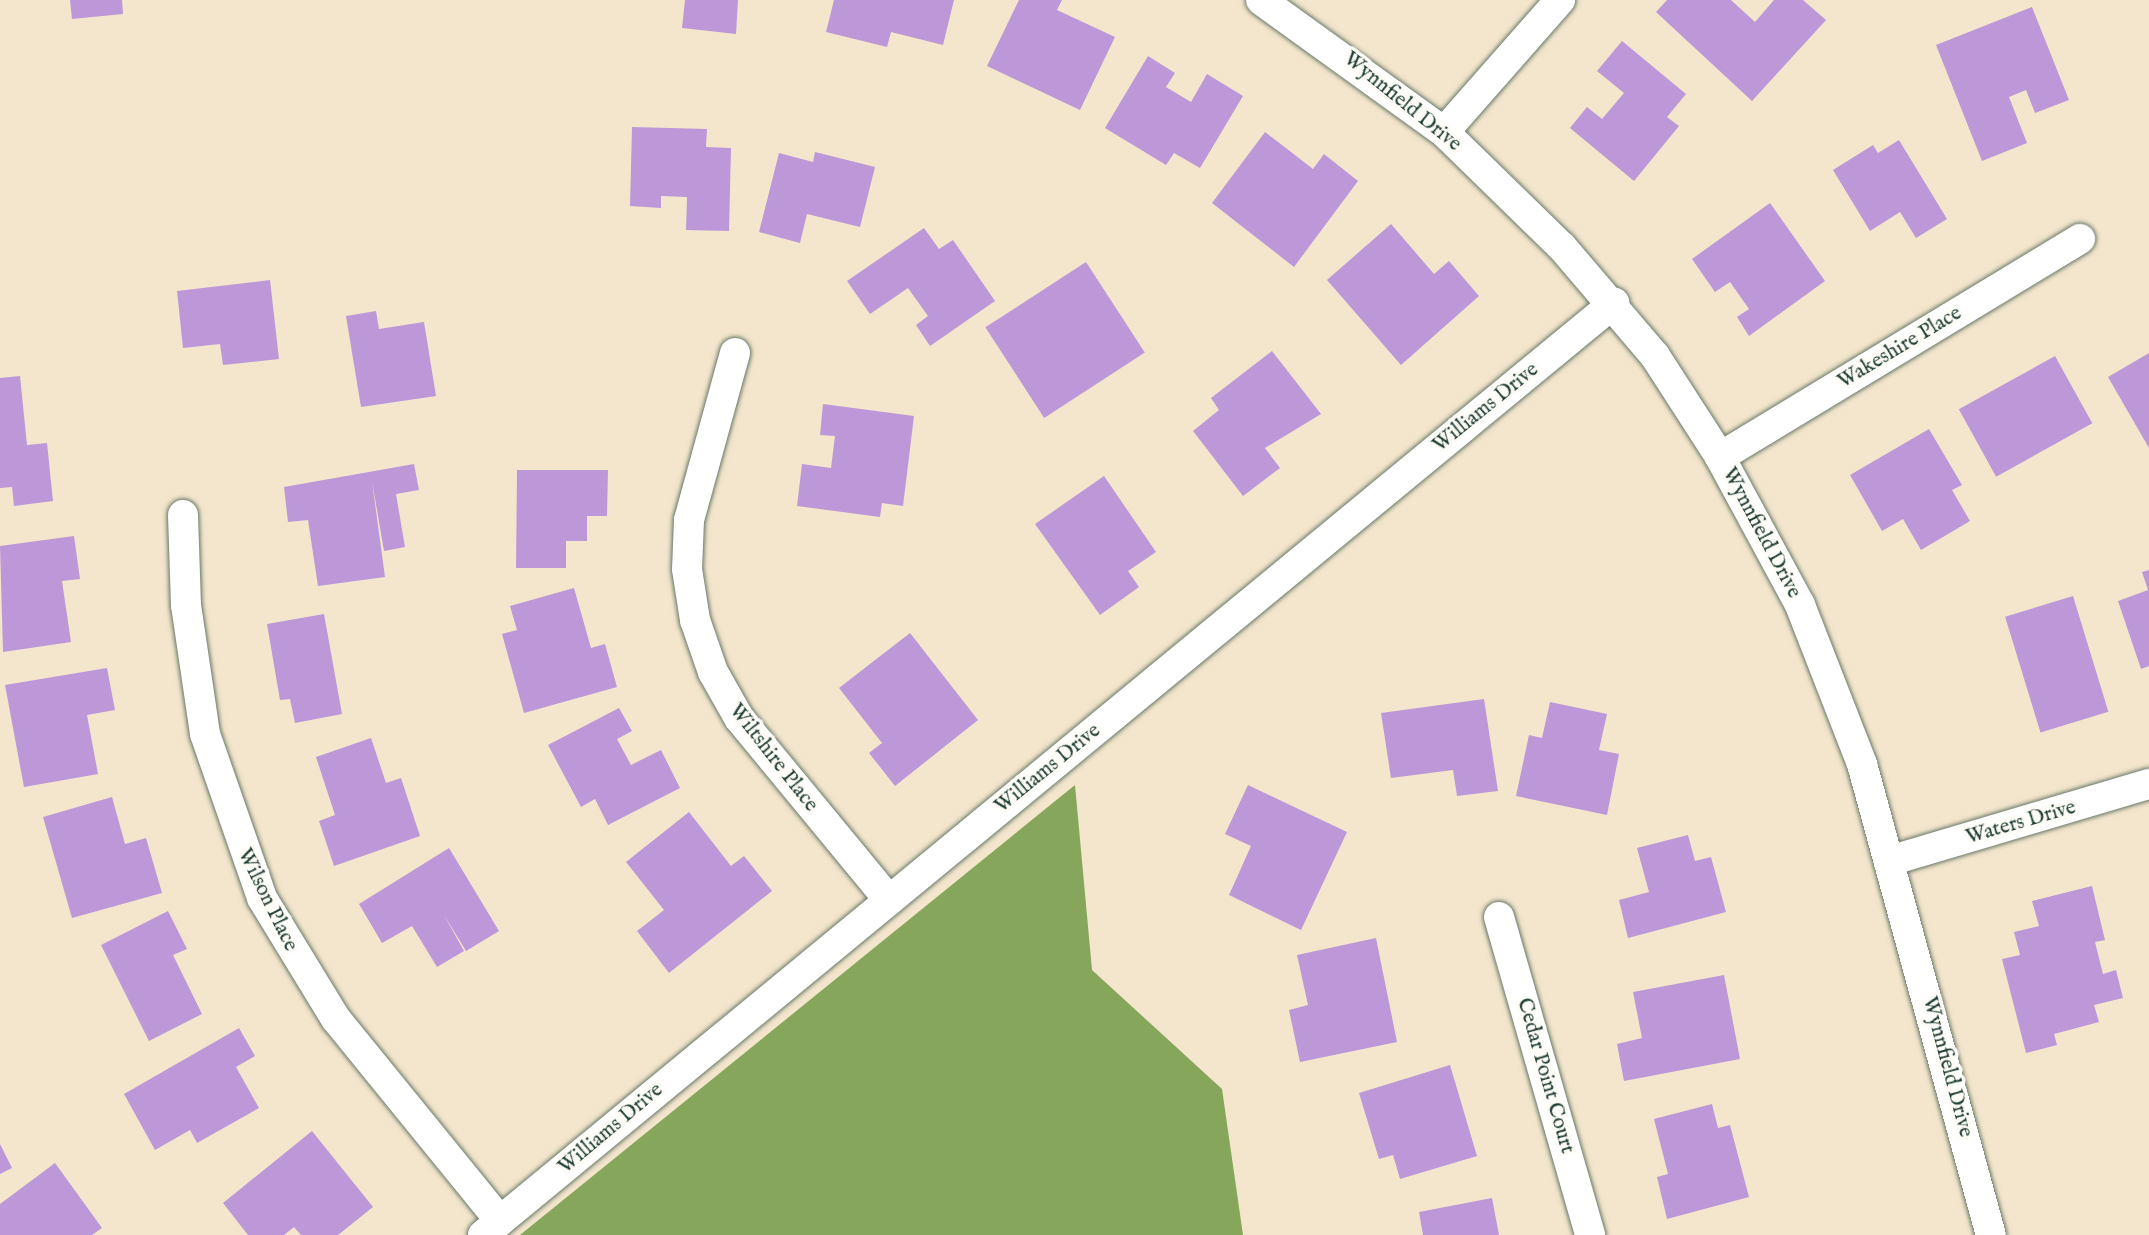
<!DOCTYPE html>
<style>
body{margin:0}
#map{position:relative;width:2149px;height:1235px;overflow:hidden;background:#f3e6cc;font-family:"IM FELL English",serif}
div>[style]{position:absolute}
.forest>*{inset:0;background:#86a65b}
.building>*{inset:0;background:#bc98d9;transform-origin:0 0}
.roads{filter:drop-shadow(0 0 2px #697869) drop-shadow(0 0 2px #697869)}
.minor>*{height:30px;margin:-15px;padding:0 15px;transform-origin:15px;border-radius:15px;background:#fff}
span{translate:-50% -50%;white-space:nowrap;text-align:center;line-height:1.15;-webkit-text-stroke:7px #fdfcf7;paint-order:stroke}
.street-label{font-size:21px;color:#1f3d34}
</style>
<div id="map">
<div class="forest">
<div style="clip-path:polygon(1075px 785px,1092px 970px,1222px 1089px,1243px 1235px,520px 1235px)"></div>
</div>
<div class="building">
<div style="clip-path:polygon(70px 0,122px 0,123px 14px,72px 19px)"></div>
<div style="clip-path:polygon(685px 0,738px 0,736px 34px,682px 28px)"></div>
<div style="clip-path:polygon(834px 0,954px 0,943px 45px,891px 32px,887px 47px,826px 32px)"></div>
<div style="clip-path:polygon(1019px 0,1062px 0,1057px 10px,1115px 37px,1080px 110px,987px 66px)"></div>
<div style="clip-path:polygon(1667px 0,1731px 0,1755px 22px,1774px 0,1803px 0,1826px 20px,1752px 101px,1656px 12px)"></div>
<div style="clip-path:polygon(2032px 7px,2069px 100px,2035px 113px,2026px 90px,2009px 97px,2027px 143px,1982px 161px,1936px 45px)"></div>
<div style="clip-path:polygon(1622px 41px,1686px 94px,1667px 117px,1679px 126px,1634px 181px,1570px 128px,1587px 107px,1602px 119px,1624px 93px,1597px 71px)"></div>
<div style="clip-path:polygon(1148px 56px,1175px 73px,1166px 87px,1191px 102px,1207px 74px,1243px 96px,1200px 168px,1174px 153px,1166px 165px,1105px 128px)"></div>
<div style="clip-path:polygon(632px 127px,707px 129px,706px 147px,731px 148px,729px 231px,686px 230px,687px 197px,661px 196px,661px 208px,630px 206px)"></div>
<div style="clip-path:polygon(1265px 132px,1313px 169px,1324px 154px,1358px 181px,1294px 267px,1212px 203px)"></div>
<div style="clip-path:polygon(1899px 140px,1947px 219px,1916px 238px,1900px 212px,1870px 231px,1833px 170px,1873px 145px,1878px 153px)"></div>
<div style="clip-path:polygon(815px 152px,875px 167px,860px 227px,807px 214px,800px 243px,759px 232px,779px 153px,813px 162px)"></div>
<div style="clip-path:polygon(1770px 203px,1825px 281px,1749px 336px,1737px 317px,1749px 309px,1730px 282px,1715px 292px,1692px 259px)"></div>
<div style="clip-path:polygon(1391px 224px,1434px 274px,1449px 261px,1479px 296px,1401px 365px,1327px 280px)"></div>
<div style="clip-path:polygon(924px 228px,939px 249px,953px 240px,995px 301px,930px 346px,916px 325px,928px 316px,908px 288px,870px 314px,847px 281px)"></div>
<div style="left:1086px;top:262px;width:108px;height:120px;rotate:57deg"></div>
<div style="clip-path:polygon(270px 280px,279px 359px,223px 365px,220px 344px,183px 348px,177px 291px)"></div>
<div style="clip-path:polygon(376px 311px,379px 329px,424px 322px,436px 396px,361px 407px,346px 316px)"></div>
<div style="clip-path:polygon(1272px 351px,1321px 414px,1265px 448px,1280px 468px,1243px 496px,1193px 431px,1219px 410px,1211px 398px)"></div>
<div style="clip-path:polygon(2149px 353px,2149px 448px,2108px 377px)"></div>
<div style="left:2055px;top:356px;width:77px;height:110px;rotate:61deg"></div>
<div style="clip-path:polygon(20px 376px,27px 445px,47px 443px,53px 501px,14px 506px,12px 487px,0 488px,0 378px)"></div>
<div style="clip-path:polygon(823px 404px,914px 416px,903px 506px,882px 503px,880px 517px,797px 506px,802px 464px,831px 468px,835px 436px,820px 435px)"></div>
<div style="clip-path:polygon(1929px 429px,1962px 485px,1952px 490px,1970px 521px,1921px 550px,1903px 519px,1882px 531px,1850px 475px)"></div>
<div style="clip-path:polygon(414px 464px,419px 490px,396px 494px,405px 547px,384px 551px,372px 481px,385px 577px,318px 586px,308px 520px,288px 522px,284px 487px)"></div>
<div style="clip-path:polygon(517px 470px,608px 470px,607px 516px,587px 516px,587px 541px,566px 541px,566px 568px,516px 568px)"></div>
<div style="clip-path:polygon(1104px 476px,1156px 552px,1128px 571px,1139px 587px,1100px 615px,1035px 524px)"></div>
<div style="clip-path:polygon(74px 536px,80px 579px,62px 581px,71px 642px,3px 652px,0 546px)"></div>
<div style="clip-path:polygon(2149px 570px,2149px 666px,2141px 669px,2118px 601px,2148px 590px,2142px 572px)"></div>
<div style="clip-path:polygon(574px 588px,591px 648px,605px 644px,617px 687px,524px 713px,502px 634px,517px 630px,510px 606px)"></div>
<div style="left:2073px;top:596px;width:121px;height:71px;rotate:73deg"></div>
<div style="clip-path:polygon(324px 614px,342px 714px,295px 723px,290px 699px,280px 700px,267px 624px)"></div>
<div style="clip-path:polygon(910px 633px,978px 720px,895px 786px,869px 753px,882px 743px,839px 688px)"></div>
<div style="clip-path:polygon(107px 668px,115px 710px,87px 715px,98px 774px,24px 787px,5px 685px)"></div>
<div style="clip-path:polygon(1484px 699px,1498px 791px,1457px 796px,1453px 770px,1391px 778px,1381px 713px)"></div>
<div style="clip-path:polygon(1550px 702px,1607px 714px,1599px 750px,1619px 754px,1607px 815px,1516px 796px,1529px 735px,1542px 738px)"></div>
<div style="clip-path:polygon(619px 708px,632px 731px,617px 739px,631px 765px,661px 750px,680px 788px,608px 825px,595px 799px,581px 807px,548px 745px)"></div>
<div style="clip-path:polygon(371px 738px,386px 783px,401px 778px,420px 836px,334px 866px,319px 821px,335px 815px,316px 757px)"></div>
<div style="clip-path:polygon(1248px 785px,1347px 832px,1301px 930px,1229px 895px,1251px 846px,1225px 834px)"></div>
<div style="clip-path:polygon(112px 797px,125px 844px,146px 838px,162px 893px,72px 918px,43px 817px)"></div>
<div style="clip-path:polygon(689px 812px,731px 866px,744px 856px,772px 891px,669px 973px,637px 931px,664px 910px,626px 862px)"></div>
<div style="clip-path:polygon(1688px 835px,1695px 861px,1711px 857px,1726px 912px,1628px 938px,1619px 900px,1649px 892px,1637px 848px)"></div>
<div style="clip-path:polygon(449px 848px,499px 931px,466px 951px,444px 915px,464px 951px,437px 967px,412px 926px,382px 943px,359px 904px)"></div>
<div style="clip-path:polygon(2092px 886px,2105px 940px,2095px 942px,2103px 974px,2116px 970px,2123px 998px,2094px 1005px,2099px 1022px,2054px 1034px,2057px 1045px,2026px 1053px,2002px 959px,2020px 955px,2014px 932px,2039px 926px,2032px 901px)"></div>
<div style="clip-path:polygon(168px 911px,187px 949px,173px 955px,202px 1014px,149px 1041px,101px 945px)"></div>
<div style="clip-path:polygon(1376px 938px,1397px 1042px,1300px 1062px,1289px 1010px,1308px 1005px,1297px 955px)"></div>
<div style="clip-path:polygon(1724px 975px,1740px 1059px,1624px 1081px,1617px 1044px,1642px 1038px,1633px 992px)"></div>
<div style="clip-path:polygon(239px 1028px,255px 1056px,236px 1067px,259px 1108px,197px 1143px,190px 1130px,155px 1150px,124px 1094px)"></div>
<div style="clip-path:polygon(1450px 1065px,1477px 1156px,1400px 1179px,1393px 1155px,1379px 1159px,1359px 1093px)"></div>
<div style="clip-path:polygon(1712px 1104px,1718px 1128px,1730px 1125px,1749px 1197px,1667px 1219px,1657px 1177px,1668px 1174px,1654px 1119px)"></div>
<div style="clip-path:polygon(312px 1131px,373px 1207px,338px 1235px,301px 1235px,294px 1227px,284px 1235px,248px 1235px,223px 1203px)"></div>
<div style="clip-path:polygon(0 1144px,12px 1168px,0 1174px)"></div>
<div style="clip-path:polygon(55px 1163px,102px 1228px,92px 1235px,0 1235px,0 1204px)"></div>
<div style="clip-path:polygon(1492px 1198px,1499px 1235px,1423px 1235px,1419px 1212px)"></div>
</div>
<div class="roads">
<div class="minor">
<div style="left:1261px;top:0;width:226px;rotate:35.8deg"></div>
<div style="left:1444px;top:132px;width:165px;rotate:44.3deg"></div>
<div style="left:1562px;top:247px;width:143px;rotate:49.5deg"></div>
<div style="left:1655px;top:356px;width:120px;rotate:57.2deg"></div>
<div style="left:1720px;top:457px;width:168px;rotate:61.6deg"></div>
<div style="left:1800px;top:605px;width:171px;rotate:68.7deg"></div>
<div style="left:1862px;top:764px;width:488px;rotate:74.7deg"></div>
<div style="left:1444px;top:132px;width:176px;rotate:-48.7deg"></div>
<div style="left:735px;top:353px;width:173px;rotate:105.4deg"></div>
<div style="left:689px;top:520px;width:49px;rotate:92.3deg"></div>
<div style="left:687px;top:569px;width:52px;rotate:81.1deg"></div>
<div style="left:695px;top:620px;width:55px;rotate:70.9deg"></div>
<div style="left:713px;top:672px;width:53px;rotate:60.5deg"></div>
<div style="left:739px;top:718px;width:236px;rotate:50.5deg"></div>
<div style="left:1720px;top:457px;width:421px;rotate:-31.2deg"></div>
<div style="left:183px;top:515px;width:90px;rotate:88.1deg"></div>
<div style="left:186px;top:605px;width:130px;rotate:81.6deg"></div>
<div style="left:205px;top:734px;width:174px;rotate:70.8deg"></div>
<div style="left:262px;top:898px;width:142px;rotate:58.6deg"></div>
<div style="left:336px;top:1019px;width:260px;rotate:50.9deg"></div>
<div style="left:1892px;top:860px;width:268px;rotate:-16.5deg"></div>
<div style="left:1499px;top:917px;width:331px;rotate:74deg"></div>
<div style="left:483px;top:1235px;width:1466px;rotate:-39.49deg"></div>
</div>
</div>
<div class="street-label">
<span style="left:1402px;top:102px;rotate:39deg">Wynnfield Drive</span>
<span style="left:1900px;top:348px;rotate:-31deg">Wakeshire Place</span>
<span style="left:1486px;top:408px;rotate:-39deg">Williams Drive</span>
<span style="left:1761px;top:533px;rotate:62deg">Wynnfield Drive</span>
<span style="left:773px;top:758px;rotate:52deg">Wiltshire Place</span>
<span style="left:1048px;top:769px;rotate:-39deg">Williams Drive</span>
<span style="left:2021px;top:823px;rotate:-16deg">Waters Drive</span>
<span style="left:267px;top:900px;rotate:64deg">Wilson Place</span>
<span style="left:1947px;top:1067px;rotate:75deg">Wynnfield Drive</span>
<span style="left:1545px;top:1076px;rotate:74deg">Cedar Point Court</span>
<span style="left:611px;top:1129px;rotate:-40deg">Williams Drive</span>
</div>
</div>
